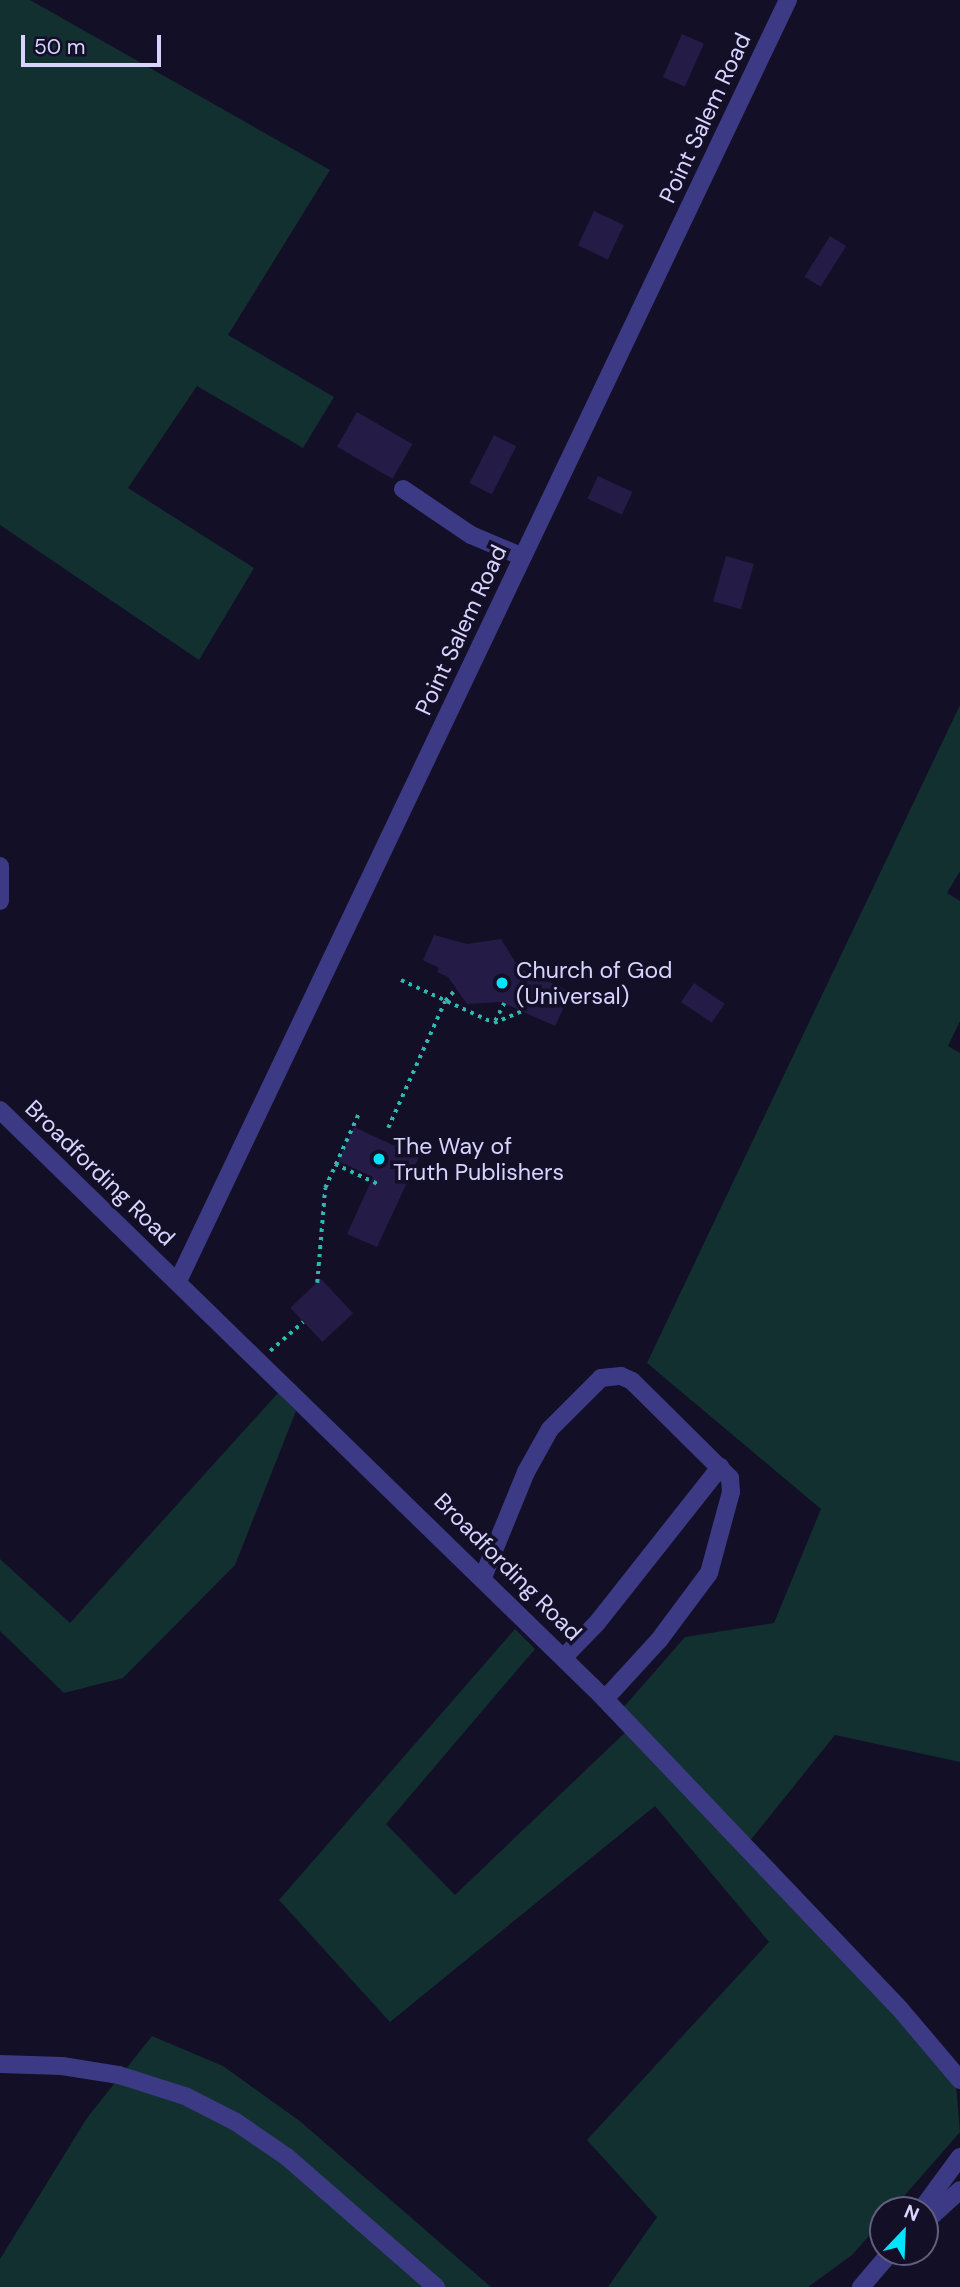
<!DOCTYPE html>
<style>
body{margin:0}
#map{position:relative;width:960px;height:2287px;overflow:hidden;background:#130f26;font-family:"DM Sans",sans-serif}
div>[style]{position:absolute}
.green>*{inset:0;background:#12302f}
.building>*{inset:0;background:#241b47;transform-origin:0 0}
.path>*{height:3.5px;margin-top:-1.75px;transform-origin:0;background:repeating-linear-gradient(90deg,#2fb8b0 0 3.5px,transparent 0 8.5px)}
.minor>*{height:18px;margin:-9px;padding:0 9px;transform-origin:9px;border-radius:9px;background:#3d3a85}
.dots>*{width:19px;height:19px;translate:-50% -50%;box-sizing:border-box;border:4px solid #130f26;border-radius:50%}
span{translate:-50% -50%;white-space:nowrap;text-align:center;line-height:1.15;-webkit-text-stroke:7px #130f26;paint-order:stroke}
.street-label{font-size:23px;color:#d9d4ff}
.poi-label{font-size:23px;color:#d9d4ff}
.left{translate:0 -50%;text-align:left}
.north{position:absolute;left:869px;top:2196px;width:70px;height:70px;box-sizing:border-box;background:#130f26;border:2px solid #625e7d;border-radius:50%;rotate:23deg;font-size:19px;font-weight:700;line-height:28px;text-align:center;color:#d9d4ff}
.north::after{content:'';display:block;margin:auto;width:24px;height:32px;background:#00e5ff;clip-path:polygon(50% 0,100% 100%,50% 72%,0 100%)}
.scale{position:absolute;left:21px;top:35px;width:140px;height:32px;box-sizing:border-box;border:4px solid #d9d4ff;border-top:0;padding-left:9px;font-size:21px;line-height:24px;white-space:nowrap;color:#d9d4ff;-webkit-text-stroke:5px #130f26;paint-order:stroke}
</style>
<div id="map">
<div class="green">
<div style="clip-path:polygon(0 0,30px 0,330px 170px,228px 335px,334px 397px,303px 448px,197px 386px,128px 488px,254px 568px,199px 660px,0 525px)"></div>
<div style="clip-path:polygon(960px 705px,960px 871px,947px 893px,960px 901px,960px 1021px,948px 1046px,960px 1053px,960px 1762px,835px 1735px,749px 1842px,954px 2061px,960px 2132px,892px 2210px,883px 2210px,883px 2220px,852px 2255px,808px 2287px,608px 2287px,657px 2217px,587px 2140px,769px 1942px,655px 1806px,390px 2022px,279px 1900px,515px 1629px,535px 1649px,386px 1824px,455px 1895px,635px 1723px,622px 1709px,685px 1637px,774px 1623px,821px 1509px,647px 1363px)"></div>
<div style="clip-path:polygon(278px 1393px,296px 1411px,235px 1565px,123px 1678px,64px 1693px,0 1631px,0 1559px,70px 1623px)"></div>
<div style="clip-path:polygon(152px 2036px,223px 2066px,301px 2122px,491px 2287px,0 2287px,0 2259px,87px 2118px)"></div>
</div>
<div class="building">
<div style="left:682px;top:34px;width:24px;height:47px;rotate:24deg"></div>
<div style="left:594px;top:211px;width:33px;height:38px;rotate:25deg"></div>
<div style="left:830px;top:236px;width:19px;height:48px;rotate:32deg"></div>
<div style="left:357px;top:412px;width:64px;height:40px;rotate:30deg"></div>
<div style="left:494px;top:435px;width:25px;height:54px;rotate:27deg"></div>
<div style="left:598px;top:476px;width:38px;height:25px;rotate:25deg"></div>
<div style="left:726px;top:556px;width:29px;height:47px;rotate:16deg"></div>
<div style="clip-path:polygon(434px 935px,467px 944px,501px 939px,519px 968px,571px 992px,555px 1026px,501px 1002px,467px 1004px,448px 977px,437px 972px,439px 968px,423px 960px)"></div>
<div style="left:694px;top:983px;width:37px;height:23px;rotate:34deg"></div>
<div style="clip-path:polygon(354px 1127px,419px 1157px,377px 1247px,347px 1234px,373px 1177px,338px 1161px)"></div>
<div style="left:321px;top:1279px;width:47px;height:42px;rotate:47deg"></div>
</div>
<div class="path">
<div style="left:401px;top:980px;width:102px;rotate:24.8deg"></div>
<div style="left:494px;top:1023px;width:30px;rotate:-23deg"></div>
<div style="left:495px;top:1021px;width:20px;rotate:-63deg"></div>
<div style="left:388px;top:1128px;width:139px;rotate:-65.8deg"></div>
<div style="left:445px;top:1001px;width:16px;rotate:-47deg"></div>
<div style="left:335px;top:1164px;width:50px;rotate:25deg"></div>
<div style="left:317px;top:1283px;width:95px;rotate:-85.2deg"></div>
<div style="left:325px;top:1188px;width:82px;rotate:-65.6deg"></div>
<div style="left:270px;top:1351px;width:44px;rotate:-41.3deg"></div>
</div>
<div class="minor">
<div style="left:403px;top:489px;width:82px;rotate:34.1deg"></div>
<div style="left:471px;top:535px;width:56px;rotate:22.9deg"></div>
<div style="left:0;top:866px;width:35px;rotate:90deg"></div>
<div style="left:0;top:1110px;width:837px;rotate:44.23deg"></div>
<div style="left:600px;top:1694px;width:435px;rotate:46.4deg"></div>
<div style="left:900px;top:2009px;width:93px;rotate:49.8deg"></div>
<div style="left:178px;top:1281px;width:1419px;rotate:-64.54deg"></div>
<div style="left:483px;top:1577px;width:113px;rotate:-67.7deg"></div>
<div style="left:526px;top:1472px;width:49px;rotate:-60.8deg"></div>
<div style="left:550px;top:1429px;width:72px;rotate:-45deg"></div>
<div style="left:601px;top:1378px;width:20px;rotate:-6deg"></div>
<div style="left:621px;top:1376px;width:12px;rotate:24deg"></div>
<div style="left:632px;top:1381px;width:138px;rotate:44.7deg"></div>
<div style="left:730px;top:1478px;width:14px;rotate:86deg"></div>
<div style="left:731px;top:1492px;width:84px;rotate:105.2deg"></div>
<div style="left:709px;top:1573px;width:84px;rotate:126.7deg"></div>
<div style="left:659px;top:1640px;width:80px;rotate:132.5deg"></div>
<div style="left:564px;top:1657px;width:47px;rotate:-45.9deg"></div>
<div style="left:597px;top:1623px;width:199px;rotate:-51.7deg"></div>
<div style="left:0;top:2064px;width:62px;rotate:1.8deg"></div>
<div style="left:62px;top:2066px;width:58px;rotate:9deg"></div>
<div style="left:119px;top:2075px;width:69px;rotate:17.7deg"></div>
<div style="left:185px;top:2096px;width:57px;rotate:27deg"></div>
<div style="left:236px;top:2122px;width:62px;rotate:34.5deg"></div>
<div style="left:287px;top:2157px;width:198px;rotate:41.1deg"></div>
<div style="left:921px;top:2210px;width:66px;rotate:-53.7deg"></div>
<div style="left:925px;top:2222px;width:47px;rotate:-42.4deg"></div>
<div style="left:861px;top:2287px;width:46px;rotate:-49.4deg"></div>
</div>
<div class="dots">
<div style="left:502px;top:983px;background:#00e5ff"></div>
<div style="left:379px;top:1159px;background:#00e5ff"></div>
</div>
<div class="street-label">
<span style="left:705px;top:118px;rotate:-65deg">Point Salem Road</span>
<span style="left:461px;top:630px;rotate:-65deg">Point Salem Road</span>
<span style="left:100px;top:1173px;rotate:44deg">Broadfording Road</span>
<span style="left:508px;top:1567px;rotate:45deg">Broadfording Road</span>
</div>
<div class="poi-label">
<span class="left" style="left:516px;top:983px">Church of God<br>(Universal)</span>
<span class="left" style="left:393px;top:1159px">The Way of<br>Truth Publishers</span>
</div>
<div class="north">N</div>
<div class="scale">50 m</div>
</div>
